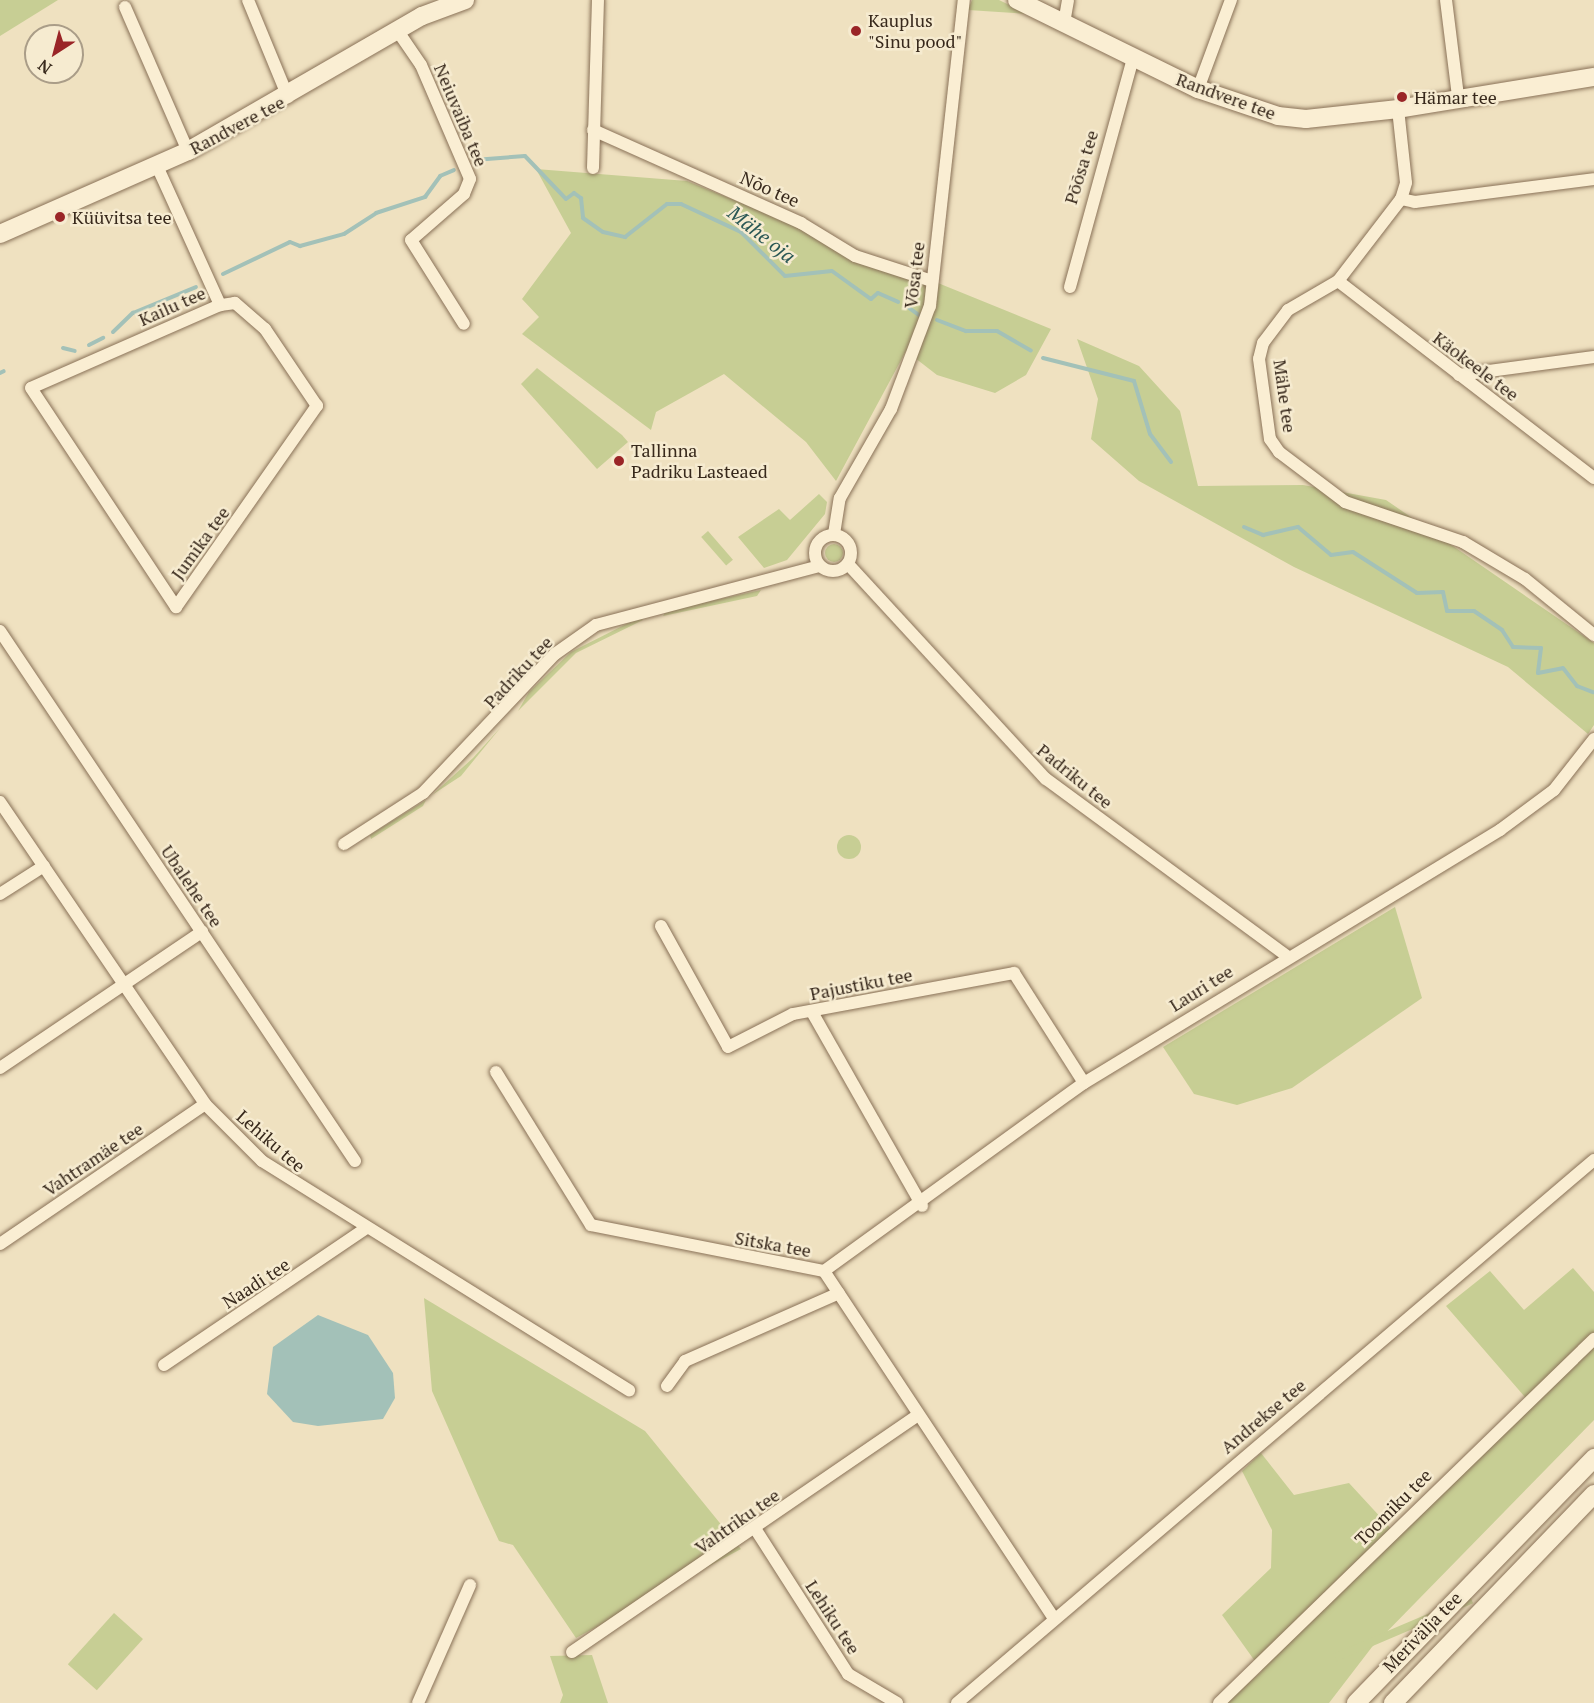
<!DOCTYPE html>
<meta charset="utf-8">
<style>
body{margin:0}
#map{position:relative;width:1594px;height:1703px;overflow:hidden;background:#efe1c0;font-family:"PT Serif",serif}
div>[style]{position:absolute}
.green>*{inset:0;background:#c7ce94;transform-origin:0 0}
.round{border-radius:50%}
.water>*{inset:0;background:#a3c1b8}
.stream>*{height:4px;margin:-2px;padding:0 2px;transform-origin:2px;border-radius:2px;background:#a3c1b8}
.roads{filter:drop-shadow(0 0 2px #897157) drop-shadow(0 0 2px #897157)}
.street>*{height:12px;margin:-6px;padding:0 6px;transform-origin:6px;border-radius:6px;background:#faeed3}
.street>.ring{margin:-6px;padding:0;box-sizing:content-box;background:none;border:12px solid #faeed3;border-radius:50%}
.secondary>*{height:18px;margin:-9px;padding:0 9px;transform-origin:9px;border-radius:9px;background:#faeed3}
.dots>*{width:16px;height:16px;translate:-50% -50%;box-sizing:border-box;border:3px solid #f6ebd0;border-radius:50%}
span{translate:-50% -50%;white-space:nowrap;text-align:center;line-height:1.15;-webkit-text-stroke:5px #f6ebd0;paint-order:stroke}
.poi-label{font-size:18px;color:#38291c}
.left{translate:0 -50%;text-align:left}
.street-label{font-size:18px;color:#38291c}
.water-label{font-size:20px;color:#2b5855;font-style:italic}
.north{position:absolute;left:24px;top:24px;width:60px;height:60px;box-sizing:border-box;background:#f6ebd0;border:2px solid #aa9d88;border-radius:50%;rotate:216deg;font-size:16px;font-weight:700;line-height:24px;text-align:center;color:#38291c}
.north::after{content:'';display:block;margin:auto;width:21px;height:27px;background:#9a2527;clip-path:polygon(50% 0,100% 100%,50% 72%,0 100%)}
</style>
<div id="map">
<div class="green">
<div style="clip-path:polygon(0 0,58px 0,0 36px)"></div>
<div style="clip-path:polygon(972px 0,999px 0,1028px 14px,968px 10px)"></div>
<div style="clip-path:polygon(536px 169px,687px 181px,1051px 329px,1026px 375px,995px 393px,937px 375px,906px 351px,836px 481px,806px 442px,724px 374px,656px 412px,651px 430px,522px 334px,539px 317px,522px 299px,571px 233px)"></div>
<div style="clip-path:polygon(1077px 339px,1139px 366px,1180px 411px,1198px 486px,1303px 485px,1386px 500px,1594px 643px,1594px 725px,1588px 734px,1508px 667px,1294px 567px,1139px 481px,1091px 439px,1098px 399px)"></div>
<div style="clip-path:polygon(537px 368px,622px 435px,628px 442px,597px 469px,521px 384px)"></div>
<div style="clip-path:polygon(819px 494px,827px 502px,825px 514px,787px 560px,764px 568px,738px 537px,779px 509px,790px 520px)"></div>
<div style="left:708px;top:531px;width:38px;height:9px;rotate:49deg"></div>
<div class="round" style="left:825px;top:544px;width:18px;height:18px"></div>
<div style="clip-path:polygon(761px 590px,757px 596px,663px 616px,666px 611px)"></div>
<div style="clip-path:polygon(640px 617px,643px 620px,576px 653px,518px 711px,529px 692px,571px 652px)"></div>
<div style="clip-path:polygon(501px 727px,461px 776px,432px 795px,473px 758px)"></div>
<div style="clip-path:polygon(426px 800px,423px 806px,371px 839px,370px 835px)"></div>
<div class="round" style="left:837px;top:835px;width:24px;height:24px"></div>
<div style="clip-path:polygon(1395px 907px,1422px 998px,1292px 1088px,1237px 1105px,1194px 1094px,1163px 1047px)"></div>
<div style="clip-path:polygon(1573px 1268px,1594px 1292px,1594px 1420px,1372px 1647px,1329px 1703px,1226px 1703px,1262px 1671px,1222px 1615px,1271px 1568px,1272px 1530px,1242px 1471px,1261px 1453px,1294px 1495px,1349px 1483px,1396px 1534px,1531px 1404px,1446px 1306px,1490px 1271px,1524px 1310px)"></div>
<div style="clip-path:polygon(424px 1298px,645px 1431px,741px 1549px,576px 1638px,513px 1545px,499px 1541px,480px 1500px,432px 1391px)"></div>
<div style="left:1470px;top:1596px;width:8px;height:148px;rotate:67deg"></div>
<div style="left:114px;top:1613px;width:39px;height:69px;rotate:42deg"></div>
<div style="clip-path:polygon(592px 1655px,608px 1703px,560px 1703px,563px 1695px,550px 1656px)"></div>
</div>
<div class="water">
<div style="clip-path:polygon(318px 1315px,368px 1335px,393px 1373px,395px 1398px,383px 1419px,318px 1426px,293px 1422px,267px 1394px,273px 1347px)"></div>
</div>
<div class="stream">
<div style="left:474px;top:160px;width:51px;rotate:-4.5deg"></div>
<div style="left:525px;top:156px;width:59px;rotate:46.4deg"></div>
<div style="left:566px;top:199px;width:10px;rotate:-37deg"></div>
<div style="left:574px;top:193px;width:9px;rotate:36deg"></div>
<div style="left:581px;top:198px;width:20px;rotate:84deg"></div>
<div style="left:583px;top:218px;width:24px;rotate:35deg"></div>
<div style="left:603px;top:232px;width:23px;rotate:13deg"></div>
<div style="left:625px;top:237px;width:53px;rotate:-38.2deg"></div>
<div style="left:667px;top:204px;width:14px"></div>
<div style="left:681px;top:204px;width:66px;rotate:25deg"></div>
<div style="left:741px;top:232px;width:62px;rotate:45deg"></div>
<div style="left:785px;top:276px;width:47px;rotate:-6.1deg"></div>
<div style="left:832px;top:271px;width:48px;rotate:35.7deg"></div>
<div style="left:871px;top:299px;width:9px;rotate:-41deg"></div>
<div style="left:878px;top:293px;width:22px;rotate:24deg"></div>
<div style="left:223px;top:274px;width:74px;rotate:-25.5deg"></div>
<div style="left:290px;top:242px;width:11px;rotate:22deg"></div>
<div style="left:300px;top:246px;width:46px;rotate:-15.3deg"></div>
<div style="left:344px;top:234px;width:38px;rotate:-33deg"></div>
<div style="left:376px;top:213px;width:52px;rotate:-18.1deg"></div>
<div style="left:425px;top:197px;width:26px;rotate:-54deg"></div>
<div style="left:440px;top:176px;width:15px;rotate:-23deg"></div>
<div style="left:905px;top:305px;width:19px;rotate:36deg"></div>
<div style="left:937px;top:320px;width:31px;rotate:21deg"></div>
<div style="left:966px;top:331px;width:31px"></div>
<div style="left:997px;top:331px;width:39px;rotate:30deg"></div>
<div style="left:113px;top:332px;width:28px;rotate:-44deg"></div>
<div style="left:133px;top:313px;width:68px;rotate:-22.4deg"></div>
<div style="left:89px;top:345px;width:16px;rotate:-27deg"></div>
<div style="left:63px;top:348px;width:12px;rotate:14deg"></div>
<div style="left:1043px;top:358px;width:94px;rotate:14.2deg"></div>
<div style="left:1134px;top:381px;width:55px;rotate:73.2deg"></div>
<div style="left:1150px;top:434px;width:35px;rotate:53deg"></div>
<div style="left:0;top:373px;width:4px;rotate:-27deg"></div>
<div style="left:1244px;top:527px;width:21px;rotate:23deg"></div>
<div style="left:1263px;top:535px;width:36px;rotate:-13deg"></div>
<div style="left:1298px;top:527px;width:43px;rotate:40.3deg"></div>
<div style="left:1331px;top:555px;width:22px;rotate:-8deg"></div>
<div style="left:1353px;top:552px;width:76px;rotate:32.6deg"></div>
<div style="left:1417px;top:593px;width:26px;rotate:-2deg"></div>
<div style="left:1443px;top:592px;width:19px;rotate:78deg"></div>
<div style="left:1447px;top:611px;width:27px"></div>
<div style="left:1474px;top:611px;width:34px;rotate:34deg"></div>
<div style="left:1502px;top:630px;width:20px;rotate:57deg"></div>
<div style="left:1513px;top:647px;width:28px;rotate:2deg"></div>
<div style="left:1541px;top:648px;width:25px;rotate:97deg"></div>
<div style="left:1538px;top:673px;width:25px;rotate:-11deg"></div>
<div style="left:1563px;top:668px;width:23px;rotate:52deg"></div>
<div style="left:1577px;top:686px;width:17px;rotate:21deg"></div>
</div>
<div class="roads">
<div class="street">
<div style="left:248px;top:0;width:105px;rotate:67.6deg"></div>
<div style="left:1446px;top:0;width:98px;rotate:82.9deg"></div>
<div style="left:125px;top:7px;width:157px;rotate:66.4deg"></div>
<div style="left:1064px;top:23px;width:23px;rotate:-80deg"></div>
<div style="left:397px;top:30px;width:42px;rotate:55.6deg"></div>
<div style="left:421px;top:65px;width:124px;rotate:66.7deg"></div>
<div style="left:470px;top:179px;width:16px;rotate:112deg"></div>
<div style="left:464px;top:194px;width:70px;rotate:139deg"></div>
<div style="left:411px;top:240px;width:99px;rotate:57.8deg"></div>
<div style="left:1198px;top:89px;width:95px;rotate:-69.7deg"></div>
<div style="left:1398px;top:109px;width:74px;rotate:83.8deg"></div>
<div style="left:1406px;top:183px;width:17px;rotate:107deg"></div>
<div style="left:1401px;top:199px;width:103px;rotate:127.5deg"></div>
<div style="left:1338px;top:281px;width:58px;rotate:149.9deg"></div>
<div style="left:1288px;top:310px;width:41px;rotate:127.1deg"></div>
<div style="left:1263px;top:343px;width:16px;rotate:104deg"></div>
<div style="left:1259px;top:359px;width:81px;rotate:82.2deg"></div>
<div style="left:1270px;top:439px;width:16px;rotate:55deg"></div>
<div style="left:1279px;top:452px;width:83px;rotate:37.1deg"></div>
<div style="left:1345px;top:502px;width:125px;rotate:18.7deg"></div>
<div style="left:1463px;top:542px;width:72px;rotate:30.8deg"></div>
<div style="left:1525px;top:579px;width:89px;rotate:39.1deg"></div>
<div style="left:593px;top:130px;width:228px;rotate:24.1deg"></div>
<div style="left:801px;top:223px;width:63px;rotate:31.4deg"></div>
<div style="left:855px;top:256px;width:81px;rotate:18deg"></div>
<div style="left:157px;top:166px;width:153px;rotate:65.6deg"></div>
<div style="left:220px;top:305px;width:206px;rotate:156.3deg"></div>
<div style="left:31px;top:388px;width:263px;rotate:56.5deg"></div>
<div style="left:176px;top:607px;width:246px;rotate:-55deg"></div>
<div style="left:317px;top:406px;width:93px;rotate:-124deg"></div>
<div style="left:265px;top:329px;width:40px;rotate:-139deg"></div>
<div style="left:235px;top:303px;width:15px;rotate:172deg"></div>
<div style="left:593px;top:168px;width:168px;rotate:-88.3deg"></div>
<div style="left:1401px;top:199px;width:14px;rotate:12deg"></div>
<div style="left:1415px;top:202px;width:180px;rotate:-7.3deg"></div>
<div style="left:1338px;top:281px;width:323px;rotate:37.6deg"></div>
<div style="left:1070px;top:287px;width:237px;rotate:-74.6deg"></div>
<div style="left:1459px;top:375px;width:136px;rotate:-7.6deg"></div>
<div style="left:834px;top:534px;width:36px;rotate:-81deg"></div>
<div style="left:840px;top:498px;width:103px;rotate:-60.2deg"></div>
<div style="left:891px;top:409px;width:110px;rotate:-69.3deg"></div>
<div style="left:930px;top:306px;width:308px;rotate:-83.7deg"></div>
<div class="ring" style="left:815px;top:535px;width:24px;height:24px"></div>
<div style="left:848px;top:564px;width:292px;rotate:47.4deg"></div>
<div style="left:1046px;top:779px;width:298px;rotate:36.3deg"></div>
<div style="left:0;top:631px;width:638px;rotate:56.19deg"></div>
<div style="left:0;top:802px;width:365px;rotate:55.8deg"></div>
<div style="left:205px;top:1104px;width:81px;rotate:45deg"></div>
<div style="left:262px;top:1161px;width:433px;rotate:32deg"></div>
<div style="left:344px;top:844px;width:94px;rotate:-32.8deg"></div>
<div style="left:423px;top:793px;width:192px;rotate:-46.5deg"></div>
<div style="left:555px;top:654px;width:50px;rotate:-35.3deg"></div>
<div style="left:596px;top:625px;width:231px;rotate:-14.8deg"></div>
<div style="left:0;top:894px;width:52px;rotate:-32.5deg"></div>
<div style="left:661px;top:926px;width:138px;rotate:61deg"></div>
<div style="left:728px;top:1047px;width:73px;rotate:-26.9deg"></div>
<div style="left:793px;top:1014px;width:225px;rotate:-10.5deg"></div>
<div style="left:1014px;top:973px;width:130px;rotate:57.5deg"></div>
<div style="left:812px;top:1012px;width:223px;rotate:60.4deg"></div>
<div style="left:0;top:1068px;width:244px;rotate:-34deg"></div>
<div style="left:496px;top:1072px;width:180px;rotate:58.2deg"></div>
<div style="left:591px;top:1225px;width:237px;rotate:11.2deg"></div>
<div style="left:824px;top:1271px;width:416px;rotate:56.5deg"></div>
<div style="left:0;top:1244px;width:248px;rotate:-34.3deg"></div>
<div style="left:824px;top:1271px;width:321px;rotate:-35.9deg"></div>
<div style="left:1084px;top:1083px;width:487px;rotate:-31.3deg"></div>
<div style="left:1500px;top:830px;width:67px;rotate:-36.5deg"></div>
<div style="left:1554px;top:790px;width:65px;rotate:-51.9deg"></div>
<div style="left:164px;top:1365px;width:243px;rotate:-34.1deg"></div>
<div style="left:667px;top:1386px;width:31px;rotate:-54deg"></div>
<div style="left:685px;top:1361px;width:168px;rotate:-23.8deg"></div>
<div style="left:756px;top:1530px;width:171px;rotate:57.4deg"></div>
<div style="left:848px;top:1674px;width:57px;rotate:30.6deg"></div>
<div style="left:572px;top:1652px;width:419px;rotate:-34.4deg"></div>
<div style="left:418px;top:1703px;width:129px;rotate:-66.2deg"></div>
<div style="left:957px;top:1703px;width:837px;rotate:-40.45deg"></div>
<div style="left:1219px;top:1703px;width:523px;rotate:-44.15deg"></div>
</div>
<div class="secondary">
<div style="left:1017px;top:0;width:202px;rotate:26.2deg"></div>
<div style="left:1198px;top:89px;width:84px;rotate:18.6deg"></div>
<div style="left:1278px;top:116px;width:28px;rotate:6deg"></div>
<div style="left:1306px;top:119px;width:93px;rotate:-6.2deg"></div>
<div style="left:1398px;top:109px;width:199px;rotate:-9.3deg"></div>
<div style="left:0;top:234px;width:206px;rotate:-23.8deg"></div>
<div style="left:188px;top:151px;width:270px;rotate:-30deg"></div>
<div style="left:422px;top:16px;width:46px;rotate:-20.4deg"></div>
<div style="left:1356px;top:1703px;width:342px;rotate:-45.8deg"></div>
<div style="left:1393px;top:1703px;width:290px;rotate:-46.1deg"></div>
</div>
</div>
<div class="dots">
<div style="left:856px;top:31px;background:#9a2527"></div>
<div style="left:1402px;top:97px;background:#9a2527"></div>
<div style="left:60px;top:217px;background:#9a2527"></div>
<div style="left:619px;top:461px;background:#9a2527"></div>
</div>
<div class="poi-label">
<span class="left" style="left:868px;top:31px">Kauplus<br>"Sinu pood"</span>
<span class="left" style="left:1414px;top:97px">Hämar tee</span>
<span class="left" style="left:72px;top:217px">Küüvitsa tee</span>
<span class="left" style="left:631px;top:461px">Tallinna<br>Padriku Lasteaed</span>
</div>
<div class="street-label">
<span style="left:1226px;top:96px;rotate:20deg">Randvere tee</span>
<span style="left:461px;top:115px;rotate:67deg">Neiuvaiba tee</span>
<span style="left:237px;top:125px;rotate:-28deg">Randvere tee</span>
<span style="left:1081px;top:167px;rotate:-73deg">Põõsa tee</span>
<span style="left:770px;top:189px;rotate:24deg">Nõo tee</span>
<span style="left:914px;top:275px;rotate:-83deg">Võsa tee</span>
<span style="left:172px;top:306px;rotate:-24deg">Kailu tee</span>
<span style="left:1476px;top:366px;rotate:37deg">Käokeele tee</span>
<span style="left:1285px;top:396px;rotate:82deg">Mähe tee</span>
<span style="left:200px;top:543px;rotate:-54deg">Jumika tee</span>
<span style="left:518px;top:672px;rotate:-47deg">Padriku tee</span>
<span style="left:1075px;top:776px;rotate:39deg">Padriku tee</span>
<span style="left:192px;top:886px;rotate:56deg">Ubalehe tee</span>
<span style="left:861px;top:984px;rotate:-11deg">Pajustiku tee</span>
<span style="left:1201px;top:988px;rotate:-32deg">Lauri tee</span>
<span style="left:271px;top:1141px;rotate:41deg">Lehiku tee</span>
<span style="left:93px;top:1159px;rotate:-34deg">Vahtramäe tee</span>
<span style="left:773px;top:1244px;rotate:10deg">Sitska tee</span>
<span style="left:256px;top:1283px;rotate:-33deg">Naadi tee</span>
<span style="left:1263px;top:1416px;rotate:-40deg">Andrekse tee</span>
<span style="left:1393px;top:1507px;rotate:-45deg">Toomiku tee</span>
<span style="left:737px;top:1521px;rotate:-35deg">Vahtriku tee</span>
<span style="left:833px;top:1617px;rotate:57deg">Lehiku tee</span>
<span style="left:1422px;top:1632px;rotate:-46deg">Merivälja tee</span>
</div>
<div class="water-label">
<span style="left:762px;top:234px;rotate:38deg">Mähe oja</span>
</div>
<div class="north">N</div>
</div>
